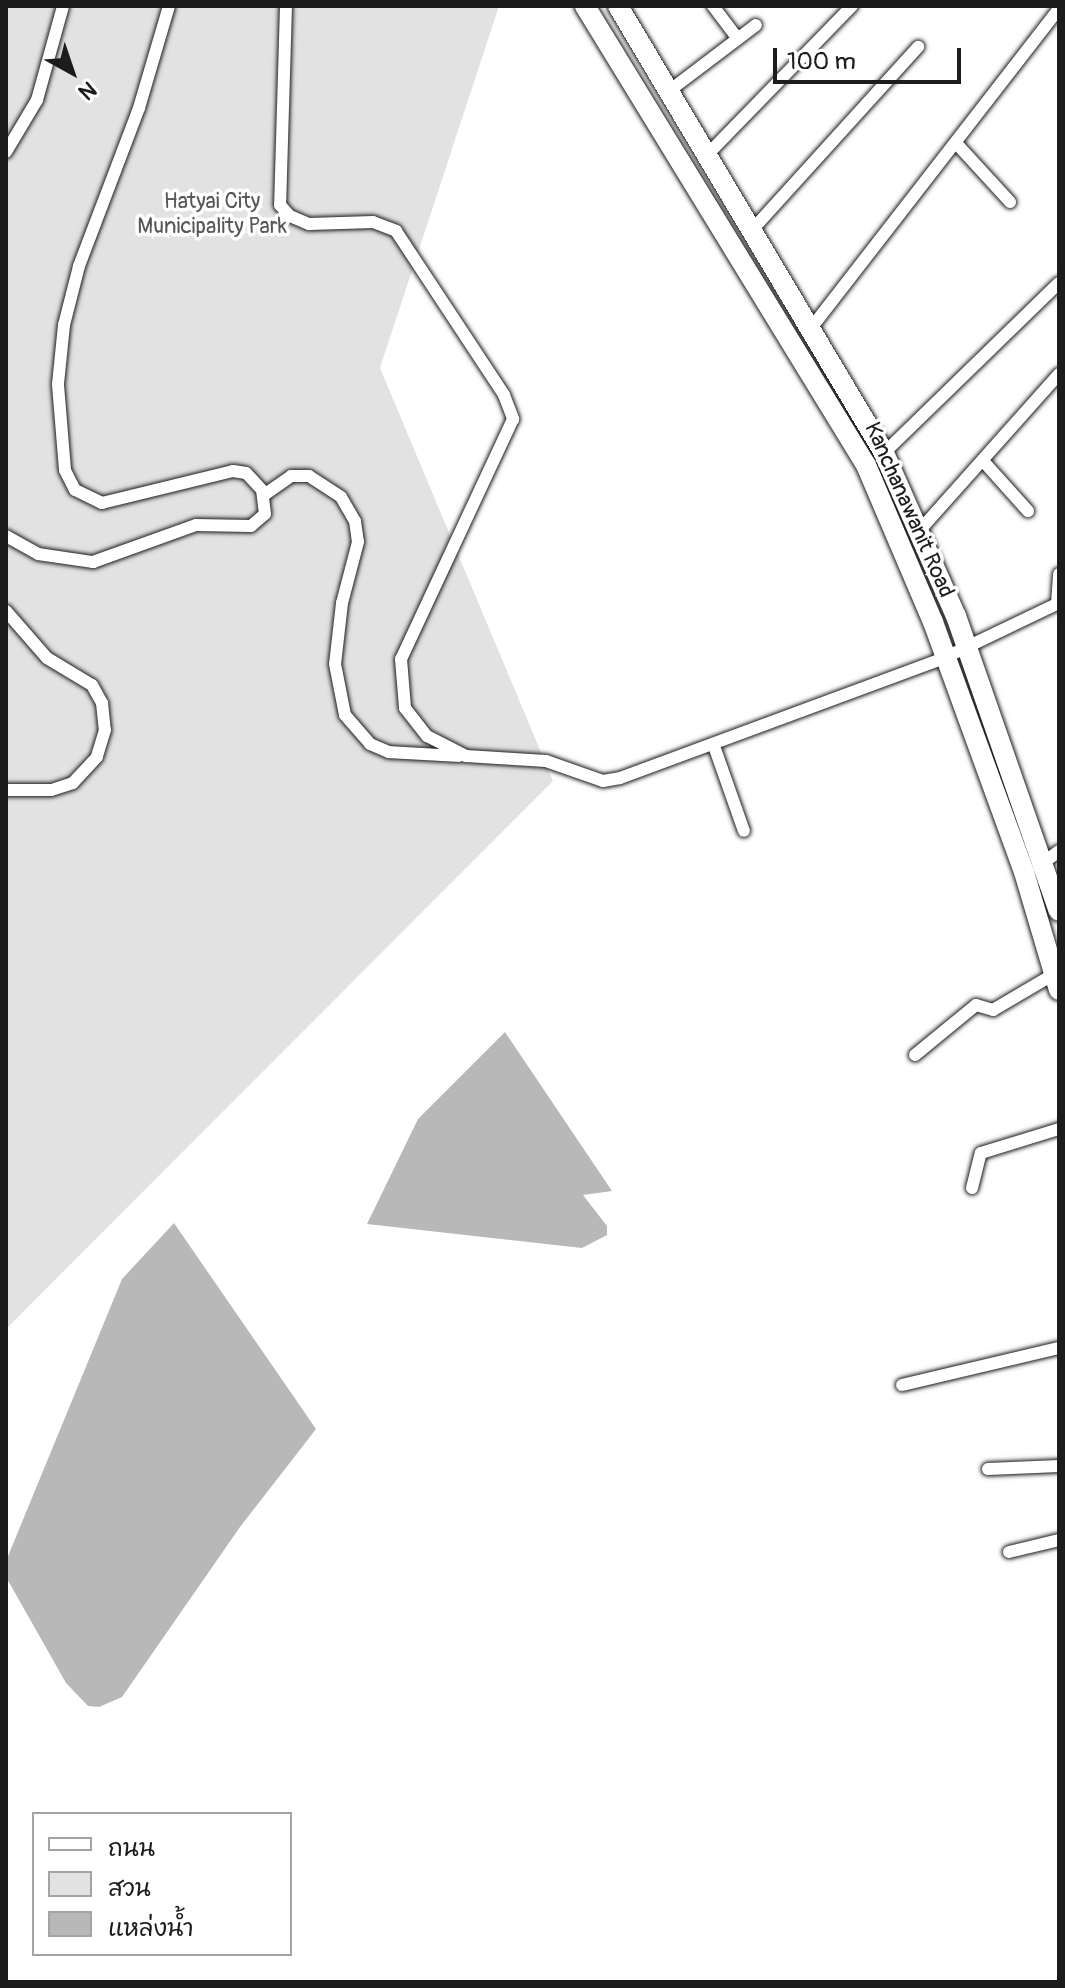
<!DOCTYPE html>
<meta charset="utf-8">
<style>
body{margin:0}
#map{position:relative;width:1065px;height:1988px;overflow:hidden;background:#fff;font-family:Pangolin,"Playpen Sans Thai",sans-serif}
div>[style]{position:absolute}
.green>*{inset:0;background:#e2e2e2}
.water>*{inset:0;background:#b8b8b8}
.roads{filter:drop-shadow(0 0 2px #1c1c1c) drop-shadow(0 0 2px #1c1c1c)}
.street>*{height:12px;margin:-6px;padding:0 6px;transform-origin:6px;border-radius:6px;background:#fff}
.primary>*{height:20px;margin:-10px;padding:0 10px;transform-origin:10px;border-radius:10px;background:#fff}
span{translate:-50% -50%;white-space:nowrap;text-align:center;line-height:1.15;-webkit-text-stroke:7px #fff;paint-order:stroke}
.park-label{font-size:22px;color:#575757}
.street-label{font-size:22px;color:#1c1c1c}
.frame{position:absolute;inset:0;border:8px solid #1c1c1c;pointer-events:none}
.legend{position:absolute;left:32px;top:1812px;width:260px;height:144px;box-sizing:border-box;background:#fff;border:2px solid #a4a4a4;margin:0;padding:10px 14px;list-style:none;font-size:24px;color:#1c1c1c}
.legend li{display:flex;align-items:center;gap:16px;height:40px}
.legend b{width:40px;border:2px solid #a4a4a4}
.north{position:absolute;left:32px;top:32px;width:80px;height:80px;-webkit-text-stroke:6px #fff;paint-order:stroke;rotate:140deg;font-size:22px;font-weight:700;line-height:32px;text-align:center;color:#1c1c1c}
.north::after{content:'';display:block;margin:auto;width:28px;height:36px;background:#1c1c1c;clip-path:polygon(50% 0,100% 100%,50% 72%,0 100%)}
.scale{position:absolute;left:773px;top:48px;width:188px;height:36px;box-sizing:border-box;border:4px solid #1c1c1c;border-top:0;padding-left:10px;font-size:24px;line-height:28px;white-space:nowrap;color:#1c1c1c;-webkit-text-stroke:6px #fff;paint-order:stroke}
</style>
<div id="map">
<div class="green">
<div style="clip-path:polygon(6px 6px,499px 6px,380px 368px,553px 781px,6px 1329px)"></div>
</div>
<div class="water">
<div style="clip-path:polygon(505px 1032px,612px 1191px,583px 1195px,607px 1226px,607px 1235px,582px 1248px,367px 1224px,418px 1119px)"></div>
<div style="clip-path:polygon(174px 1223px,316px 1429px,240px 1527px,122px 1697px,99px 1707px,88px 1706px,66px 1683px,6px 1577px,6px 1561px,122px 1279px)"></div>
</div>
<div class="roads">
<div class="street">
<div style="left:286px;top:6px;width:199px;rotate:91.7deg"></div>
<div style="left:280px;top:205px;width:15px;rotate:48deg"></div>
<div style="left:290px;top:216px;width:21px;rotate:23deg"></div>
<div style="left:309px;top:224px;width:64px;rotate:-1.8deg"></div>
<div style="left:373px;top:222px;width:25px;rotate:21deg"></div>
<div style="left:396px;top:231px;width:196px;rotate:56.6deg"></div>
<div style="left:504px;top:395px;width:26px;rotate:69deg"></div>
<div style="left:513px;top:419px;width:265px;rotate:115deg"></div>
<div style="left:401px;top:659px;width:49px;rotate:85.3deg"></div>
<div style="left:405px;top:708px;width:36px;rotate:52deg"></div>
<div style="left:427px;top:736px;width:44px;rotate:27.1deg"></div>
<div style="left:466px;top:756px;width:80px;rotate:3.6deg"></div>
<div style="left:546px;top:761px;width:60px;rotate:19.3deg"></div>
<div style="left:603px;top:781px;width:17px;rotate:-10deg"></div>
<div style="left:620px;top:778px;width:346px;rotate:-20.3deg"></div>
<div style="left:944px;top:658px;width:127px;rotate:-25.6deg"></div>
<div style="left:713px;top:6px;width:41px;rotate:52.9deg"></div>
<div style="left:669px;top:91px;width:109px;rotate:-37.2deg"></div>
<div style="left:956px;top:143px;width:80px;rotate:47.5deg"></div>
<div style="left:6px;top:152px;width:61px;rotate:-59.2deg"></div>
<div style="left:37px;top:100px;width:98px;rotate:-74.5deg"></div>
<div style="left:707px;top:155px;width:208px;rotate:-45.8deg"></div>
<div style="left:753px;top:229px;width:246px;rotate:-47.8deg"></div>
<div style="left:812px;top:327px;width:403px;rotate:-52.2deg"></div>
<div style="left:884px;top:453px;width:244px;rotate:-44.2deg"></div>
<div style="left:984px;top:462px;width:66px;rotate:48.1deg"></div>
<div style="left:264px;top:495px;width:33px;rotate:-35deg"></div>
<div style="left:291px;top:476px;width:18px"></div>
<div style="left:309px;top:476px;width:38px;rotate:33deg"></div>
<div style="left:341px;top:497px;width:28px;rotate:60deg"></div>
<div style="left:355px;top:521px;width:21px;rotate:82deg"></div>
<div style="left:358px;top:542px;width:63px;rotate:104.7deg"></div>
<div style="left:342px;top:603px;width:61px;rotate:96.5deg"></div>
<div style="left:335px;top:664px;width:52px;rotate:78.9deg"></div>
<div style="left:345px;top:715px;width:38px;rotate:49deg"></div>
<div style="left:370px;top:744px;width:21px;rotate:23deg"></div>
<div style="left:389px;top:752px;width:70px;rotate:3.3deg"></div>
<div style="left:920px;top:530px;width:209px;rotate:-48.3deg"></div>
<div style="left:6px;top:536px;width:37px;rotate:29deg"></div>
<div style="left:38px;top:554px;width:56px;rotate:8.3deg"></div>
<div style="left:93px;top:562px;width:109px;rotate:-19.8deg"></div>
<div style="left:196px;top:525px;width:55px;rotate:1deg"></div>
<div style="left:251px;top:526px;width:18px;rotate:-41deg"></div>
<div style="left:265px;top:514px;width:24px;rotate:-97deg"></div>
<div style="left:262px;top:490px;width:23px;rotate:-133deg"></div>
<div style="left:246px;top:473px;width:13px;rotate:-171deg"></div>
<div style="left:233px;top:471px;width:135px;rotate:166.3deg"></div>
<div style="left:102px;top:503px;width:30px;rotate:-154deg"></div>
<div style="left:75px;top:490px;width:22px;rotate:-117deg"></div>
<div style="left:65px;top:470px;width:86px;rotate:-94.7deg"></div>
<div style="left:58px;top:384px;width:59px;rotate:-84.2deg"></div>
<div style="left:64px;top:325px;width:61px;rotate:-75.7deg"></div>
<div style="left:79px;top:266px;width:169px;rotate:-69.2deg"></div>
<div style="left:139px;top:108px;width:106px;rotate:-73.6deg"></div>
<div style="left:1057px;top:604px;width:30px;rotate:-86deg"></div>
<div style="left:6px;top:611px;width:62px;rotate:48.9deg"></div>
<div style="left:47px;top:658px;width:52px;rotate:31deg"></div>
<div style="left:92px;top:685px;width:21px;rotate:61deg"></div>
<div style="left:102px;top:703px;width:27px;rotate:84deg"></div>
<div style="left:105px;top:730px;width:28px;rotate:107deg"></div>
<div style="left:97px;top:757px;width:35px;rotate:133deg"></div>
<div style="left:73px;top:783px;width:23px;rotate:162deg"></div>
<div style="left:51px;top:790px;width:45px;rotate:180deg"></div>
<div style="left:714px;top:746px;width:90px;rotate:70.6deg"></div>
<div style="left:1043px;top:863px;width:20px;rotate:-37deg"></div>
<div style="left:915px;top:1055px;width:79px;rotate:-39.3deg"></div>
<div style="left:976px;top:1005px;width:18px;rotate:16deg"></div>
<div style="left:993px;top:1010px;width:71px;rotate:-30.5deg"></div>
<div style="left:972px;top:1188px;width:36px;rotate:-76deg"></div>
<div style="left:981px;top:1153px;width:82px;rotate:-17.1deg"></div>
<div style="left:902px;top:1385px;width:161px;rotate:-13.3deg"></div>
<div style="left:988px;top:1469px;width:71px;rotate:-2.4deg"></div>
<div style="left:1009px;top:1552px;width:51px;rotate:-13.5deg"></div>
</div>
<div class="primary">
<div style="left:585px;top:6px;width:538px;rotate:58.53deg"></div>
<div style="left:866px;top:465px;width:171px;rotate:66.9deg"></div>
<div style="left:933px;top:622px;width:266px;rotate:70deg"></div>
<div style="left:1024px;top:872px;width:123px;rotate:73.5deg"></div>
<div style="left:618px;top:6px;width:520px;rotate:59.24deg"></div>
<div style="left:884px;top:453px;width:178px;rotate:66.2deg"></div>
<div style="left:956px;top:616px;width:312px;rotate:70.8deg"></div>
</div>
</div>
<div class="park-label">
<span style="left:212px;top:214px">Hatyai City<br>Municipality Park</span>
</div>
<div class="street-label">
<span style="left:909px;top:510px;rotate:66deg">Kanchanawanit Road</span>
</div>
<div class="frame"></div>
<ul class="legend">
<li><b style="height:10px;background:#fff"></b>ถนน</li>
<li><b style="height:22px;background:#e2e2e2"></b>สวน</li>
<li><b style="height:22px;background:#b8b8b8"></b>แหล่งน้ำ</li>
</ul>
<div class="north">N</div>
<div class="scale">100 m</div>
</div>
